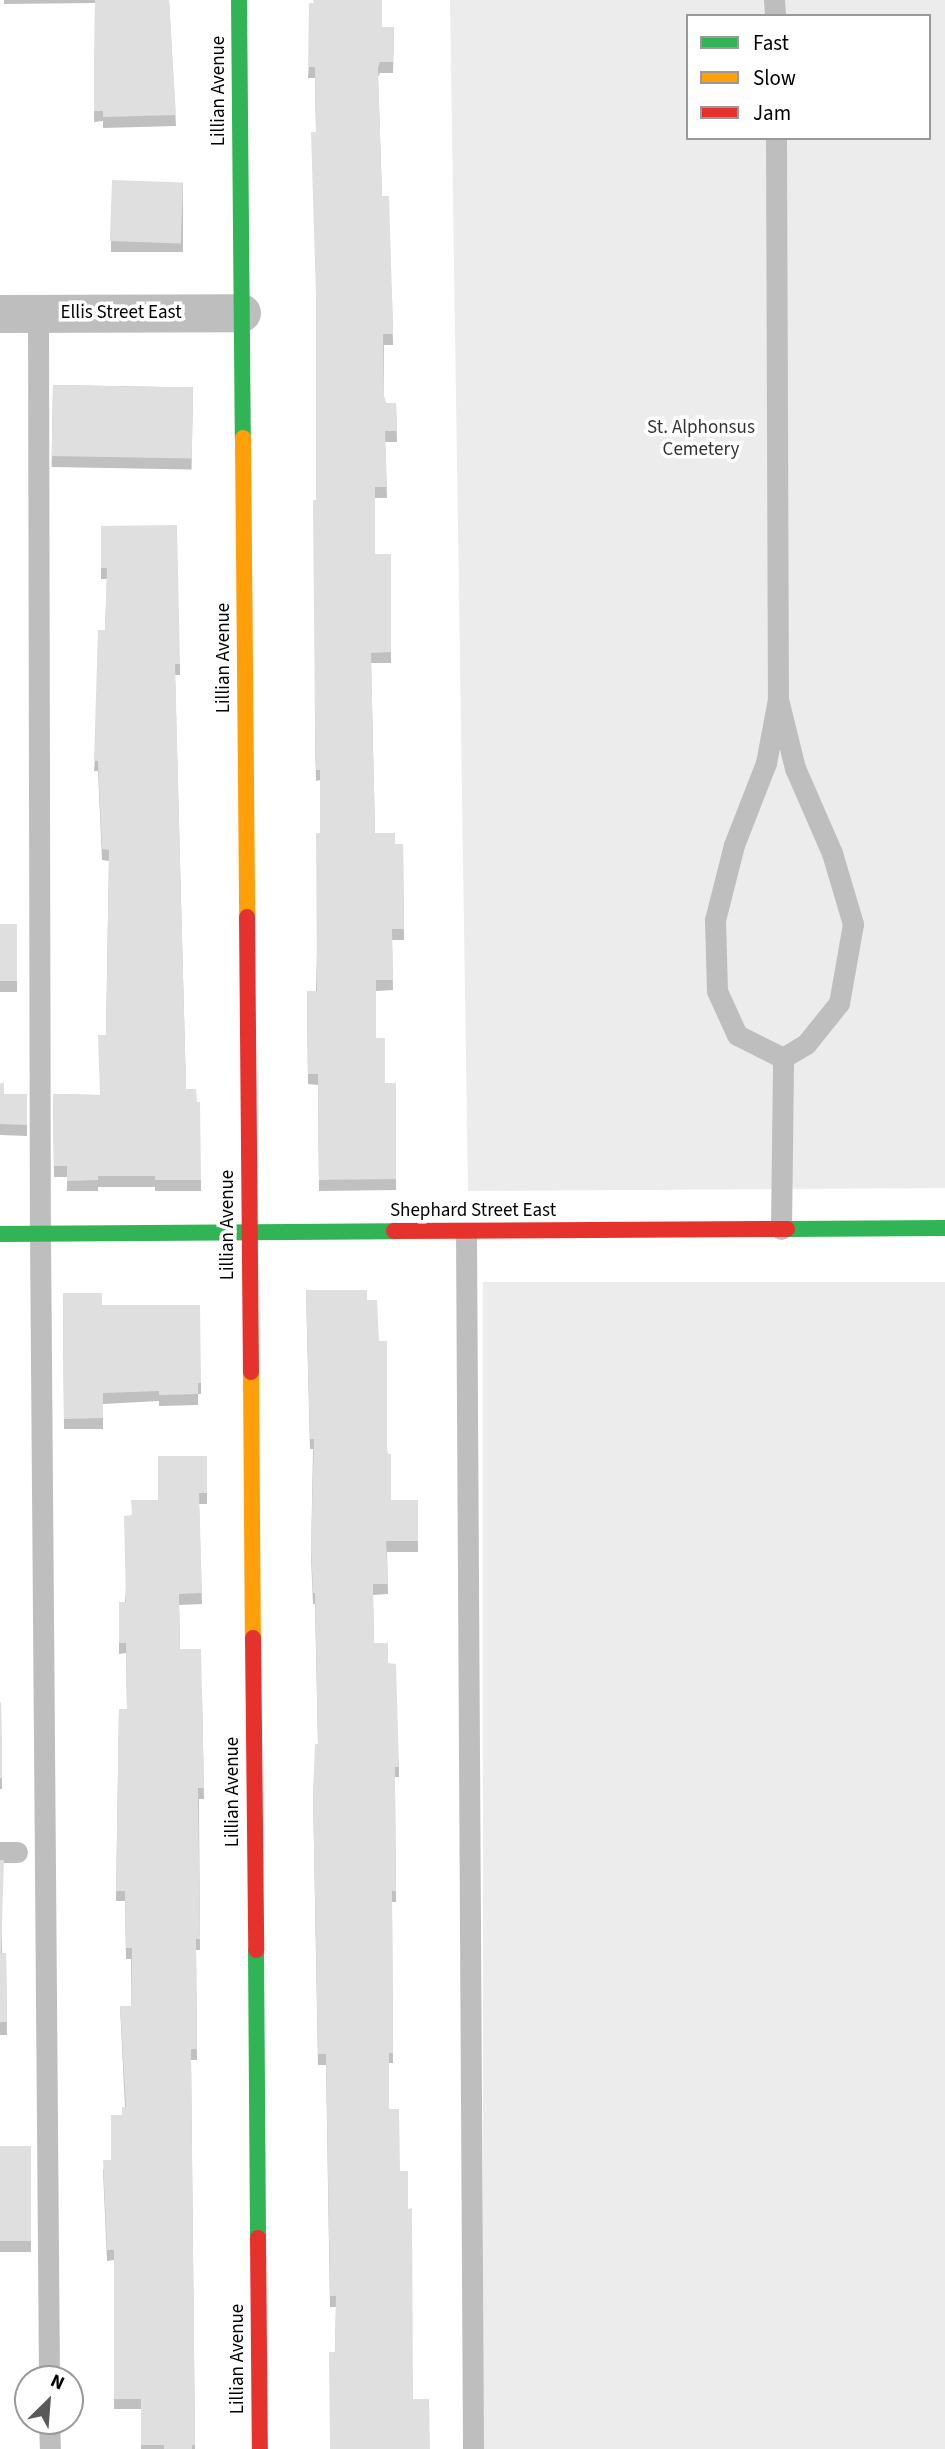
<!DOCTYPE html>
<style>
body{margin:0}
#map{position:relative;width:945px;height:2449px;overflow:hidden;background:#fff;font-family:"Source Sans 3",sans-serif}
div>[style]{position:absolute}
.green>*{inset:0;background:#ececec;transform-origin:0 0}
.lane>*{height:21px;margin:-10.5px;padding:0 10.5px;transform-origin:10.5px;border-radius:10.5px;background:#bebebe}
.street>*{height:38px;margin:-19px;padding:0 19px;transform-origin:19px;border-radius:19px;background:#bebebe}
.fast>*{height:16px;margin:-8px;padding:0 8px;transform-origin:8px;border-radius:8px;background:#30b455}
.slow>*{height:16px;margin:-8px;padding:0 8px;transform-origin:8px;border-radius:8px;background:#ff9f0a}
.jam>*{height:16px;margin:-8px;padding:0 8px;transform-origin:8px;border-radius:8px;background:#e5322d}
.wall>*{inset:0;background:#c0c0c0;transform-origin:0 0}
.building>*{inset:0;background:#dfdfdf;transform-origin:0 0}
span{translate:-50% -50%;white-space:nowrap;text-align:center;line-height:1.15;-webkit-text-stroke:7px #fff;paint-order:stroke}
.street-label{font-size:19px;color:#000}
.park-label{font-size:19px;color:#333}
.legend{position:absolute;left:686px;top:14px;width:245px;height:126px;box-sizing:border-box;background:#fff;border:2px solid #999;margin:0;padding:9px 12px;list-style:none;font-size:21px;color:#000}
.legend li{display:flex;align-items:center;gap:14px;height:35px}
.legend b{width:35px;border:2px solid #999}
.north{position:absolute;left:14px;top:2365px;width:70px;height:70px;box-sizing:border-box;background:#fff;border:2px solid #999;border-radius:50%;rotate:25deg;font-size:19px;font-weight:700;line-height:28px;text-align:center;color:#000}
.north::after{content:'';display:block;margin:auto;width:24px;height:32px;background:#595959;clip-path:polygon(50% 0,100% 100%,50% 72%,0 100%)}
</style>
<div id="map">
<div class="green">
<div style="clip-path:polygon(evenodd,450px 0,945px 0,945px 1188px,468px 1191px,450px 0,688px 16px,929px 16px,929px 138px,688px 138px,688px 16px)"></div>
<div style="left:483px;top:1282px;width:462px;height:1167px"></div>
</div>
<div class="lane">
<div style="left:774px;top:0;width:16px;rotate:86deg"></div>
<div style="left:776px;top:138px;width:561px;rotate:89.8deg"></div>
<div style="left:38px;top:313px;width:921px;rotate:89.88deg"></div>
<div style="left:40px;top:1234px;width:1145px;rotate:89.55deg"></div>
<div style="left:778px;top:699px;width:71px;rotate:76.2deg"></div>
<div style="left:795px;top:768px;width:93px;rotate:66.5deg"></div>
<div style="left:832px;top:853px;width:74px;rotate:73.5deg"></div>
<div style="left:853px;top:924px;width:80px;rotate:100deg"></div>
<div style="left:839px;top:1003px;width:53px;rotate:128.8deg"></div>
<div style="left:806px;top:1044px;width:27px;rotate:149deg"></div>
<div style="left:783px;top:1058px;width:51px;rotate:-153.4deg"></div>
<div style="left:737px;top:1035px;width:48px;rotate:-114.4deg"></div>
<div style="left:717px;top:991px;width:71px;rotate:-91.6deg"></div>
<div style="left:715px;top:920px;width:77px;rotate:-75.8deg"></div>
<div style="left:734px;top:845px;width:88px;rotate:-68.7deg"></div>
<div style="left:766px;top:763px;width:65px;rotate:-79.4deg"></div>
<div style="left:781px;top:1229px;width:171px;rotate:-89.3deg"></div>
<div style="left:466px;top:1233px;width:1216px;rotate:89.67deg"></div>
<div style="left:0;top:1852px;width:17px"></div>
<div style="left:49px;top:2421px;width:28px;rotate:88deg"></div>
</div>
<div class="street">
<div style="left:0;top:314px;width:242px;rotate:-0.2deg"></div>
</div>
<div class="fast">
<div style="left:239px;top:0;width:438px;rotate:89.5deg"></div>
<div style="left:787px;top:1229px;width:158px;rotate:-0.4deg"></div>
<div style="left:0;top:1234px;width:394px;rotate:-0.4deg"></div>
<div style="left:256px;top:1950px;width:288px;rotate:89.6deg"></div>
</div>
<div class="slow">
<div style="left:243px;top:438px;width:479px;rotate:89.5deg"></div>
<div style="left:251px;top:1372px;width:266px;rotate:89.6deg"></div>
</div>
<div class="jam">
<div style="left:247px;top:917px;width:455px;rotate:89.5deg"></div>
<div style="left:394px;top:1231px;width:393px;rotate:-0.3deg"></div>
<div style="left:253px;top:1638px;width:312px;rotate:89.4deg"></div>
<div style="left:258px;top:2238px;width:211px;rotate:89.5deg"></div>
</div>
<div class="wall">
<div style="clip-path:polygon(4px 0,169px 0,176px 126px,103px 128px,103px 121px,94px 122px,95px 3px,4px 4px)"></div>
<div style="clip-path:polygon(313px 3px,382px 27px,394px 27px,393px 73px,380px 73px,378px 77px,382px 196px,392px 296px,393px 345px,384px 345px,384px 397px,386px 403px,396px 403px,397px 442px,385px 442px,387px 498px,375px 498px,375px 554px,391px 554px,391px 663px,371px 663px,375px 833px,395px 844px,403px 844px,404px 940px,392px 940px,393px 990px,376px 991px,376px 1038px,385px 1083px,396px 1083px,396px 1190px,319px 1191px,318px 1085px,308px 1084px,307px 991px,316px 991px,320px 833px,320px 780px,316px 781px,315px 738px,316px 500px,316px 132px,315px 78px,308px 78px)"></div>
<div style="clip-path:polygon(183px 182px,183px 252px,111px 252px,111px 241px)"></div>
<div style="left:53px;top:385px;width:140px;height:82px;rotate:1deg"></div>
<div style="clip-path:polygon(101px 526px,180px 664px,180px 675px,175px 675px,186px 1089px,201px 1180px,201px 1191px,155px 1191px,155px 1187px,98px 1187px,98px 1191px,67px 1191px,67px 1177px,54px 1177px,53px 1094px,100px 1095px,106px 1035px,109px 861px,102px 860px,98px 771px,94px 771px,105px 630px,107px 579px,101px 579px)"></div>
<div style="left:17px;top:924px;width:68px;height:17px;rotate:90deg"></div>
<div style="clip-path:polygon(0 1083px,4px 1094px,27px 1094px,27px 1136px,0 1135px)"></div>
<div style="clip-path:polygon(306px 1290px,367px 1300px,379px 1341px,391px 1500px,418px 1500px,418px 1552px,387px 1552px,388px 1594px,373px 1595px,374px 1643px,388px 1663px,399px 1767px,399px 1777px,395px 1777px,395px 1790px,396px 1902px,392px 1902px,393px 2063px,389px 2063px,389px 2109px,400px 2171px,413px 2399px,430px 2449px,335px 2352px,336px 2307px,330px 2307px,326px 2065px,318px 2065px,313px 1792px,318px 1744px,315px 1604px,313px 1604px,311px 1557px,313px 1449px,310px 1449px)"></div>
<div style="clip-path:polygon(63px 1293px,102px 1305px,201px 1383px,201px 1394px,198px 1394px,198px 1405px,159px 1406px,159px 1401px,103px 1404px,103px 1429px,64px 1429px)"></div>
<div style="clip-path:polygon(207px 1456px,207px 1504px,199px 1504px,202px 1604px,179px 1605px,180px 1649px,202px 1693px,204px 1799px,199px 1799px,200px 1950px,196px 1950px,197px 2060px,191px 2060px,195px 2449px,141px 2449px,141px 2409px,114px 2409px,114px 2260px,107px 2261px,103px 2170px,111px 2160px,122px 2115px,125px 2107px,120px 2006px,131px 2006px,131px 1959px,126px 1959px,125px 1901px,116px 1901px,119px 1709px,127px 1709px,126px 1653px,119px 1654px,119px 1602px,125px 1602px,131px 1515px,158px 1500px)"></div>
<div style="clip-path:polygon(0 1702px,1px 1702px,2px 1789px,0 1789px)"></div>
<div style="clip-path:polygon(0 1860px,2px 1953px,6px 1953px,7px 2035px,0 2035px)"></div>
<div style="left:0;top:2146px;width:31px;height:106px"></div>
</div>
<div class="building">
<div style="clip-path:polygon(95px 0,169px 0,176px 115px,103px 117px,103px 111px,94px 111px)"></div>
<div style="clip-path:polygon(313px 0,382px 0,382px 27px,394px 27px,393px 62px,380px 62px,378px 67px,382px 196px,389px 196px,392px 296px,393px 334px,383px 334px,384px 397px,386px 403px,396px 403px,397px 431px,385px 431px,387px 487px,375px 487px,375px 554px,391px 554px,391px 652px,371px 653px,375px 833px,395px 833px,395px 844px,403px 844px,404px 929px,392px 929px,393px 980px,376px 980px,376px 1038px,385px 1038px,385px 1083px,396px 1083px,396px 1179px,319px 1180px,318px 1074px,308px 1074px,307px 991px,317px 991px,316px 833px,320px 833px,320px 770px,316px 770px,315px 727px,313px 500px,316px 500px,316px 297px,311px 132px,316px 132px,315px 67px,308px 67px,309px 3px,314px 3px)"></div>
<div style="left:112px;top:180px;width:71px;height:61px;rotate:2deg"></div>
<div style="left:53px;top:385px;width:140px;height:71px;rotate:1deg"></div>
<div style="clip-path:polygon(177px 525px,180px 664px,175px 664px,186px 1089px,196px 1089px,197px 1102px,200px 1102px,201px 1180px,155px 1180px,155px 1176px,98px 1176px,98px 1180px,67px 1181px,67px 1166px,54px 1166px,53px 1094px,100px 1095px,98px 1035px,106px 1035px,109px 850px,102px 849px,98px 761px,94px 761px,98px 630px,105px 630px,107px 568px,101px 568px,101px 526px)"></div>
<div style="left:17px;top:924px;width:57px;height:17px;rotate:90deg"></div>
<div style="clip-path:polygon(0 1083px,4px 1083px,4px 1094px,27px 1094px,27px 1125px,0 1124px)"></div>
<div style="clip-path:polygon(306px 1290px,367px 1290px,367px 1300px,377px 1300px,379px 1341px,387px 1341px,387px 1454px,391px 1454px,391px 1500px,418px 1500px,418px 1541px,386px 1541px,388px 1584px,373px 1584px,374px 1643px,388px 1643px,388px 1663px,396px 1664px,399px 1767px,395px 1767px,395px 1782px,396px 1891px,392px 1891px,393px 2053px,389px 2053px,389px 2109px,399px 2109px,400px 2171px,408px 2171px,408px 2209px,412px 2208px,413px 2399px,429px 2399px,430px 2449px,330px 2449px,329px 2352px,335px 2352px,336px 2296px,330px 2296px,326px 2054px,318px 2054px,313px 1792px,315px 1744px,318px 1744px,315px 1593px,313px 1593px,311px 1547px,314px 1439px,310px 1439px)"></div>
<div style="clip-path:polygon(63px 1293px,102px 1293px,102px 1305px,200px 1305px,201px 1383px,198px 1383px,198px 1394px,159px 1395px,159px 1391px,103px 1393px,103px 1418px,64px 1419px)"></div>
<div style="clip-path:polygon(158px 1456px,207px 1456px,207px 1493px,199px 1493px,202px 1593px,179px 1594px,180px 1649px,201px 1649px,204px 1788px,198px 1788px,200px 1939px,196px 1939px,197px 2049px,191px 2049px,195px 2445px,192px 2445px,192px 2449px,164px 2449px,164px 2445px,141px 2445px,141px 2399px,114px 2399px,114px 2250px,107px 2250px,103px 2160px,111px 2160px,111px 2115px,122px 2115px,122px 2107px,126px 2107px,120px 2006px,131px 2006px,132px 1948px,126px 1948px,125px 1891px,116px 1891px,119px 1709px,127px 1709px,126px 1643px,119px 1643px,119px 1602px,126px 1602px,124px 1516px,132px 1515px,131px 1500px,158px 1500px)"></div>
<div style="clip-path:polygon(0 1702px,1px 1702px,2px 1778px,0 1778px)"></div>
<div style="clip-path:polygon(0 1860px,4px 1860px,1px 1953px,6px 1953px,7px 2022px,0 2022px)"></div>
<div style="left:0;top:2146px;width:31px;height:95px"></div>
</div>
<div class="street-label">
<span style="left:219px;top:91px;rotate:-90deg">Lillian Avenue</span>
<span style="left:121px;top:313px">Ellis Street East</span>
<span style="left:224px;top:658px;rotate:-90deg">Lillian Avenue</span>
<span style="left:473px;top:1211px">Shephard Street East</span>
<span style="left:228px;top:1225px;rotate:-90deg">Lillian Avenue</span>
<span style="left:233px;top:1792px;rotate:-90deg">Lillian Avenue</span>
<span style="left:238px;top:2359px;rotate:-90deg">Lillian Avenue</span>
</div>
<div class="park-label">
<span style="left:701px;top:439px">St. Alphonsus<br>Cemetery</span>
</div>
<ul class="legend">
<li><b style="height:9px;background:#30b455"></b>Fast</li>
<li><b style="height:9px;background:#ff9f0a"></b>Slow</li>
<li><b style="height:9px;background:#e5322d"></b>Jam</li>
</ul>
<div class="north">N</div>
</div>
